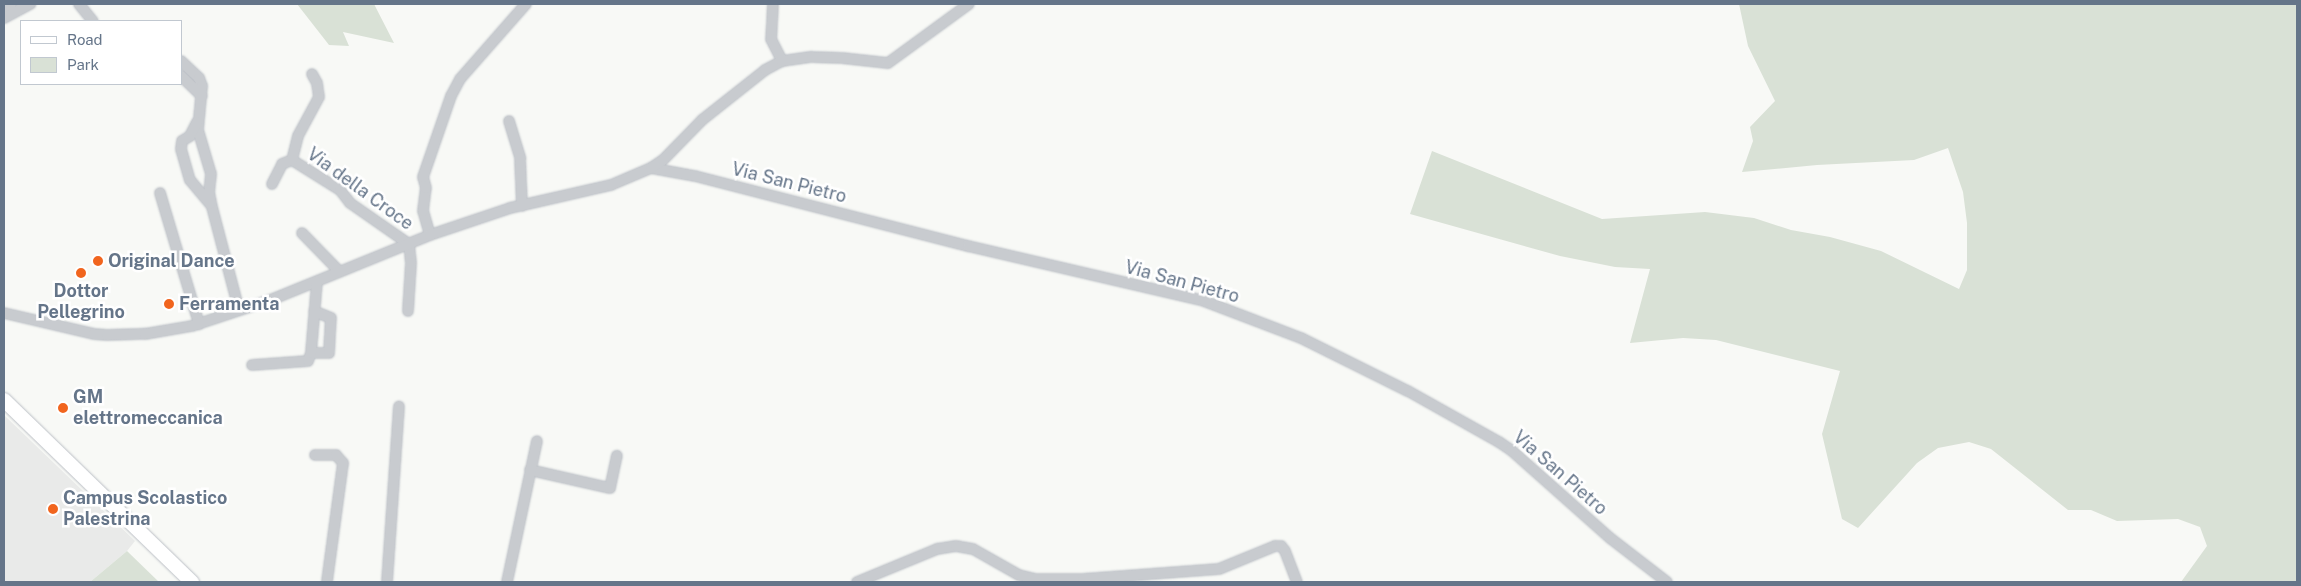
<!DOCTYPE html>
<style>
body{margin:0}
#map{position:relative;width:2301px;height:586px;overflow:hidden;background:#f8f9f6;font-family:"Public Sans",sans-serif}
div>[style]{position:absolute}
.built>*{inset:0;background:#e9eae9}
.green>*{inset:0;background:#d9e1d6}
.roads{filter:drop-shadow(0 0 1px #bcc0c6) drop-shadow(0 0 1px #bcc0c6)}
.street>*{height:10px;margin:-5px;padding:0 5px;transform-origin:5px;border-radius:5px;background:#c8cbcf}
.secondary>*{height:14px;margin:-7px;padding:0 7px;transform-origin:7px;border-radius:7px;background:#fff}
.dots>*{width:14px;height:14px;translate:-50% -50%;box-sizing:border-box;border:2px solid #fff;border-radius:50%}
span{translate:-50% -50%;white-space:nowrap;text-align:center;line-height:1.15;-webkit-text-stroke:5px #fff;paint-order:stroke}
.street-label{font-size:18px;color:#657589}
.poi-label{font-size:18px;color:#657589;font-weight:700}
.left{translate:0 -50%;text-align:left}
.frame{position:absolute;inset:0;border:5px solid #657589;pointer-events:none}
.legend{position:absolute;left:20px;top:20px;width:162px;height:65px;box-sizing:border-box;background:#fff;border:1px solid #c1c8d0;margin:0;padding:6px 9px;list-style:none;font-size:15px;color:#657589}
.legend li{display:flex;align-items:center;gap:10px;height:25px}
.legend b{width:25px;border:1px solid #c1c8d0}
</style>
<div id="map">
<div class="built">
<div style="clip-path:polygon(4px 415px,135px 541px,127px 551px,90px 582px,4px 582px)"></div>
</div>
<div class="green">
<div style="clip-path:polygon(297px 4px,374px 4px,394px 43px,343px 32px,349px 46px,329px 45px)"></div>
<div style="clip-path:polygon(1739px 4px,2297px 4px,2297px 582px,2181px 582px,2207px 546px,2200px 527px,2178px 519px,2117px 521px,2091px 510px,2068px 510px,1991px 449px,1969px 442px,1938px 448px,1917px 463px,1858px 528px,1842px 519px,1822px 434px,1840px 371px,1716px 340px,1683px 338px,1630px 343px,1650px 269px,1615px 267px,1560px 256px,1410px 214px,1432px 151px,1602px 219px,1705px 212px,1754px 218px,1791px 230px,1830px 237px,1881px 251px,1959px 289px,1967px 270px,1967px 223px,1963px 192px,1948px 148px,1914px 160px,1817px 165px,1742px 172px,1753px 141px,1750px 127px,1775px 101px,1748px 46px)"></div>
<div style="clip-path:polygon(127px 551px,159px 582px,90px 582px)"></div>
</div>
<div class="roads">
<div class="street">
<div style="left:79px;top:4px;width:22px;rotate:51deg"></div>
<div style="left:773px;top:4px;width:35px;rotate:93deg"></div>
<div style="left:771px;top:39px;width:25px;rotate:63deg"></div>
<div style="left:4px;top:8px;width:8px;rotate:-30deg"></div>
<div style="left:4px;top:18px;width:30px;rotate:-28deg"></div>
<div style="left:181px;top:61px;width:25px;rotate:43deg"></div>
<div style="left:199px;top:78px;width:9px;rotate:69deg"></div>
<div style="left:202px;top:86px;width:44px;rotate:95.2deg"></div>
<div style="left:198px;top:130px;width:46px;rotate:73.5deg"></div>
<div style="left:211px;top:174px;width:18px;rotate:96deg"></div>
<div style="left:209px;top:192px;width:15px;rotate:79deg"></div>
<div style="left:212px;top:207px;width:106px;rotate:75.3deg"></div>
<div style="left:312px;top:74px;width:10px;rotate:61deg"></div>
<div style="left:317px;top:83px;width:14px;rotate:82deg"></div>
<div style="left:319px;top:97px;width:44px;rotate:118.3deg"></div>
<div style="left:298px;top:136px;width:25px;rotate:104deg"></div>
<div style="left:292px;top:160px;width:57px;rotate:32deg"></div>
<div style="left:340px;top:190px;width:16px;rotate:52deg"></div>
<div style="left:350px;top:203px;width:72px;rotate:34.8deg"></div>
<div style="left:409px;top:244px;width:19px;rotate:84deg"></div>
<div style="left:411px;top:263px;width:48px;rotate:93.6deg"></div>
<div style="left:181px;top:76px;width:29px;rotate:44deg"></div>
<div style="left:509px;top:121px;width:39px;rotate:73deg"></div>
<div style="left:520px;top:158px;width:48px;rotate:87.6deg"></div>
<div style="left:197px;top:122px;width:16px;rotate:117deg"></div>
<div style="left:190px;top:136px;width:9px;rotate:148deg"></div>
<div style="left:182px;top:141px;width:8px;rotate:97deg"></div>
<div style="left:181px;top:149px;width:32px;rotate:74deg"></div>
<div style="left:190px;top:180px;width:31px;rotate:50deg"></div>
<div style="left:651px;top:168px;width:45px;rotate:10.3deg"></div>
<div style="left:695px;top:176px;width:282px;rotate:14.4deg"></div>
<div style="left:968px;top:246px;width:242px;rotate:13.1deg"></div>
<div style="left:1204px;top:301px;width:104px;rotate:20.9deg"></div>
<div style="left:1301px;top:338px;width:119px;rotate:26.4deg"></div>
<div style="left:1408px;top:391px;width:104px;rotate:29.3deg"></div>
<div style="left:1499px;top:442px;width:14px;rotate:34deg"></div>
<div style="left:1511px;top:450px;width:132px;rotate:41.6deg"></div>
<div style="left:1610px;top:538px;width:72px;rotate:37.7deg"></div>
<div style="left:272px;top:184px;width:22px;rotate:-63deg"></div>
<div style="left:282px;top:164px;width:11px;rotate:-22deg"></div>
<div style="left:160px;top:193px;width:137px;rotate:73.4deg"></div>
<div style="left:302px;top:233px;width:54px;rotate:45.7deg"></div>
<div style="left:430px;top:235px;width:25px;rotate:-106deg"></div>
<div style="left:423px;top:211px;width:23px;rotate:-83deg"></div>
<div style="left:426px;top:188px;width:11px;rotate:-105deg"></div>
<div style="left:423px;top:177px;width:86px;rotate:-70.9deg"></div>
<div style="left:451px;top:96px;width:19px;rotate:-62deg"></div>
<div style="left:460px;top:79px;width:100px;rotate:-48.7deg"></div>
<div style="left:4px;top:313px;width:92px;rotate:13.1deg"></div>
<div style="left:94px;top:334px;width:13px;rotate:4deg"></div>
<div style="left:107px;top:335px;width:38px;rotate:-2deg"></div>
<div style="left:145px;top:334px;width:48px;rotate:-9.7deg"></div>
<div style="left:192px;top:326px;width:85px;rotate:-18.4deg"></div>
<div style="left:273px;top:299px;width:170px;rotate:-22.2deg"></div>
<div style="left:430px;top:235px;width:84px;rotate:-18.6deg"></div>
<div style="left:510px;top:208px;width:104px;rotate:-12.8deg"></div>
<div style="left:611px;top:185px;width:43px;rotate:-23deg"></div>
<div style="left:651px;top:168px;width:14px;rotate:-34deg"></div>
<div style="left:663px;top:160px;width:56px;rotate:-45.7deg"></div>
<div style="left:702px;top:120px;width:80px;rotate:-38.4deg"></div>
<div style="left:765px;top:70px;width:19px;rotate:-28deg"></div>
<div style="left:782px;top:61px;width:30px;rotate:-8deg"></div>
<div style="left:812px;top:57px;width:30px;rotate:2deg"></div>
<div style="left:842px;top:58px;width:46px;rotate:6.2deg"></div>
<div style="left:888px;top:63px;width:100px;rotate:-36.1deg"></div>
<div style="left:311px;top:353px;width:18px"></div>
<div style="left:329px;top:353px;width:35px;rotate:-87deg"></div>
<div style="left:331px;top:318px;width:18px;rotate:-158deg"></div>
<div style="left:252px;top:365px;width:56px;rotate:-4.1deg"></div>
<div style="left:308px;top:361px;width:9px;rotate:-69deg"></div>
<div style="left:311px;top:353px;width:71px;rotate:-85.2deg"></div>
<div style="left:315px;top:455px;width:21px"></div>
<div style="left:336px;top:455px;width:11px;rotate:49deg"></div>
<div style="left:343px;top:463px;width:120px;rotate:97.7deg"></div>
<div style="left:530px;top:470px;width:82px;rotate:12.7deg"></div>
<div style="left:610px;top:488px;width:33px;rotate:-78deg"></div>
<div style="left:387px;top:582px;width:176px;rotate:-86.1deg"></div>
<div style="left:507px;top:582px;width:144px;rotate:-78deg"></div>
<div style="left:857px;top:582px;width:87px;rotate:-22.4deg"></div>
<div style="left:937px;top:549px;width:19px;rotate:-9deg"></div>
<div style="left:956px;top:546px;width:17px;rotate:10deg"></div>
<div style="left:973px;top:549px;width:53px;rotate:29.5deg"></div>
<div style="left:1019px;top:575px;width:16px;rotate:14deg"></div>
<div style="left:1035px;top:579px;width:48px"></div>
<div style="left:1083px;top:579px;width:136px;rotate:-4.2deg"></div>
<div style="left:1219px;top:569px;width:61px;rotate:-22.3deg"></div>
<div style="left:1275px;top:546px;width:6px"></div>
<div style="left:1281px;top:546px;width:6px;rotate:51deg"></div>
<div style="left:1285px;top:551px;width:33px;rotate:69deg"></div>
</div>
<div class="secondary">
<div style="left:4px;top:400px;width:262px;rotate:44.1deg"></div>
</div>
</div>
<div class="dots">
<div style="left:98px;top:261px;background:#f1651e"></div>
<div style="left:81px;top:273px;background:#f1651e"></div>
<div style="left:169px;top:304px;background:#f1651e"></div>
<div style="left:63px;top:408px;background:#f1651e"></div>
<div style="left:53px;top:509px;background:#f1651e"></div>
</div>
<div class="street-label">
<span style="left:789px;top:183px;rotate:14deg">Via San Pietro</span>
<span style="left:360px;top:189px;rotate:36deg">Via della Croce</span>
<span style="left:1182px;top:282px;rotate:15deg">Via San Pietro</span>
<span style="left:1560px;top:473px;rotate:41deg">Via San Pietro</span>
</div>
<div class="poi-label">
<span class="left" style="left:108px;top:261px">Original Dance</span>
<span style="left:81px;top:302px">Dottor<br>Pellegrino</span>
<span class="left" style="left:179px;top:304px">Ferramenta</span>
<span class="left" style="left:73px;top:408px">GM<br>elettromeccanica</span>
<span class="left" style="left:63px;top:509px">Campus Scolastico<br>Palestrina</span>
</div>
<div class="frame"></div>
<ul class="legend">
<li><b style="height:6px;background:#fff"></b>Road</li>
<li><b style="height:14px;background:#d9e1d6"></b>Park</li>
</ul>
</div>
